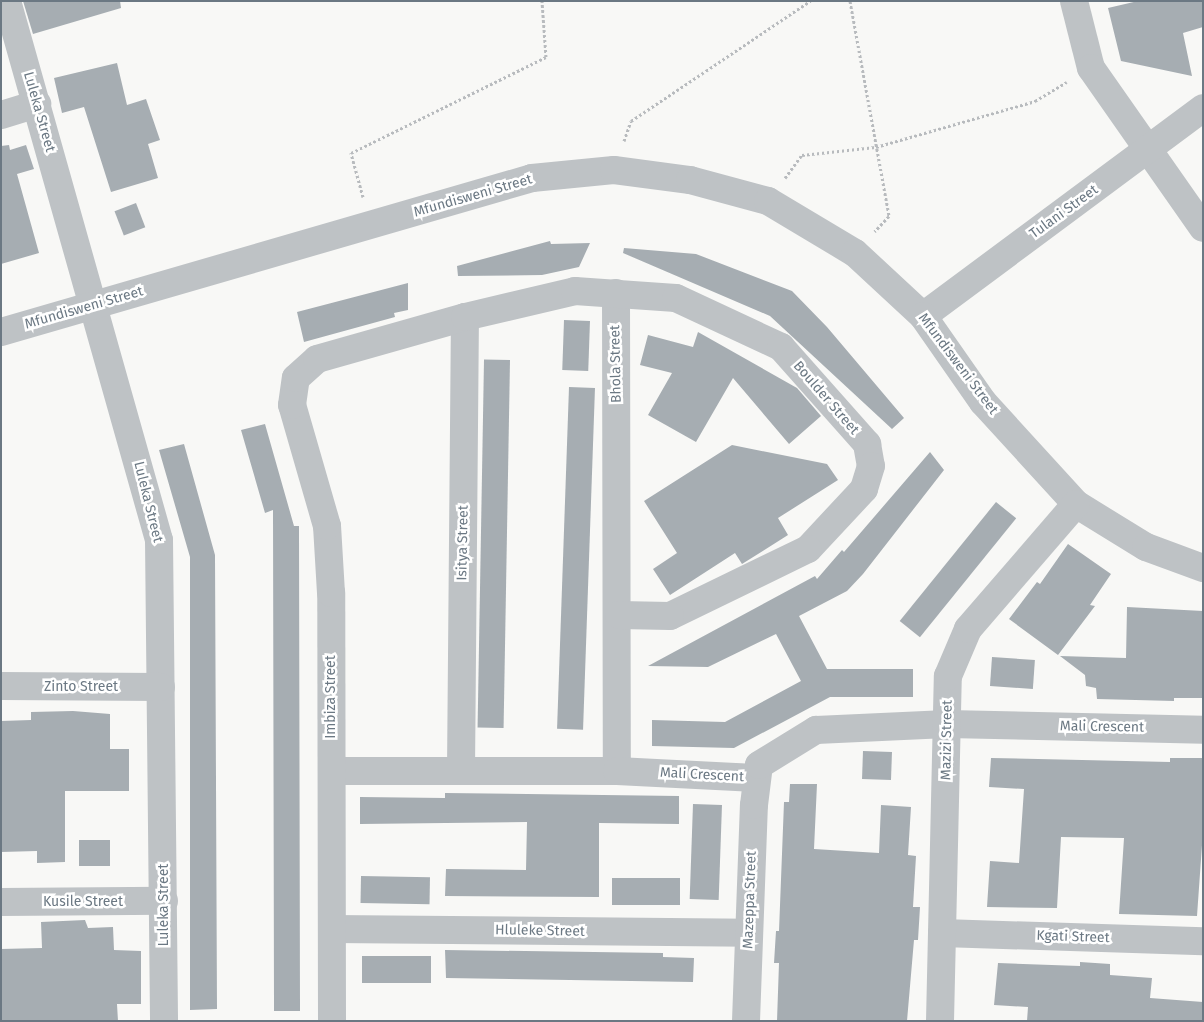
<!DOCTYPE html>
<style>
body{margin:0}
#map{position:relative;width:1204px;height:1022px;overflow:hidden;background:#f8f8f6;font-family:"Fira Sans",sans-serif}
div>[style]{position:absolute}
.building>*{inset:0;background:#a6adb2;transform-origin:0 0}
.path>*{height:3px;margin-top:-1.5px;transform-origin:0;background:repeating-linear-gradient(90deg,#b8bbbe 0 2.5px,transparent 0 5px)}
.street>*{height:28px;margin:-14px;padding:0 14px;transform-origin:14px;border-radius:14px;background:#bec2c5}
span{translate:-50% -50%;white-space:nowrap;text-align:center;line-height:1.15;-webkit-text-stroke:5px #fff;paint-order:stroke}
.street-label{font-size:14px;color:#6b7883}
.frame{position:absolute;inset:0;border:2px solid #6b7883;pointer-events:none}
</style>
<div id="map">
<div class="building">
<div style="clip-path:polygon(23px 1px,120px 1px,121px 8px,33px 34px)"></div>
<div style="clip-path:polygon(1138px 1px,1203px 1px,1203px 27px,1183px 33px,1192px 76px,1121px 61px,1108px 8px)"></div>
<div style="clip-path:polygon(117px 63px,127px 105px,146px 99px,160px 140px,148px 144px,158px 178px,111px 192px,84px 107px,62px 113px,54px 78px)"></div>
<div style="clip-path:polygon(9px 145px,10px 150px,26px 145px,34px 169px,17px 174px,39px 253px,1px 264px,1px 146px)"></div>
<div style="left:136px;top:203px;width:26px;height:23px;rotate:69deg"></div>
<div style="clip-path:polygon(550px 241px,551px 244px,590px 243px,579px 267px,542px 275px,458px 276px,457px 266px)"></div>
<div style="clip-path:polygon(624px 248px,696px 254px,792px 291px,827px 327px,904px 418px,892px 429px,770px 316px,623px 253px)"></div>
<div style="clip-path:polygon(408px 283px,408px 310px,394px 313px,395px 317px,304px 342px,297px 312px)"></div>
<div style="left:564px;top:320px;width:26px;height:50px;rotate:2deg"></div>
<div style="clip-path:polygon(698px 332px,797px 388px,821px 416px,789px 444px,733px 378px,696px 442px,648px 415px,672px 373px,640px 365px,648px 335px,693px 347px)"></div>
<div style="left:510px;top:360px;width:368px;height:26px;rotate:91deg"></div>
<div style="left:569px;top:387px;width:26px;height:342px;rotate:2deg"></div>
<div style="clip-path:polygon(265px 424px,294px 526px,299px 526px,300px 1011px,274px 1011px,273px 510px,265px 513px,241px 430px)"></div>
<div style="clip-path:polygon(184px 444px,215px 555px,217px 1009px,190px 1010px,190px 557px,159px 450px)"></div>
<div style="clip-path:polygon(732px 445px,827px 464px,838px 480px,778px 518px,788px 535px,742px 564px,735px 553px,670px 595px,653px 569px,677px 553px,644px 501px)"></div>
<div style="clip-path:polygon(930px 452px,944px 470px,863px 574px,847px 591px,799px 616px,827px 669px,913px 669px,913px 697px,830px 697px,734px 748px,652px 746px,652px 720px,725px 722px,801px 681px,776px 634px,708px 667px,648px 666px,815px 576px,817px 579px,842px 550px,844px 552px)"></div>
<div style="left:996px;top:502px;width:26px;height:153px;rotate:39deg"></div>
<div style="clip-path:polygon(1068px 544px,1111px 574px,1090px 605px,1095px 606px,1058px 655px,1009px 619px,1037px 582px,1040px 584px)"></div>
<div style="clip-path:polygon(1127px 607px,1203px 611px,1203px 698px,1174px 698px,1174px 701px,1097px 699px,1096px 688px,1086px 686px,1085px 675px,1060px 656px,1126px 658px)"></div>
<div style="left:992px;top:657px;width:43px;height:29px;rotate:4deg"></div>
<div style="clip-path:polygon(73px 711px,110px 714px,110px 749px,129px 749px,129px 791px,65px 791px,65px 862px,37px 863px,37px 851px,1px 852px,1px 721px,31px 720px,31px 712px)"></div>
<div style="left:863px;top:751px;width:29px;height:28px;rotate:2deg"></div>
<div style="clip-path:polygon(991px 758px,1170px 762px,1170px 758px,1203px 758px,1203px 831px,1197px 916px,1119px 914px,1124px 838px,1061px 837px,1057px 908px,987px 907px,990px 861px,1019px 863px,1024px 789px,989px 787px)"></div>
<div style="clip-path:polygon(790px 784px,817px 784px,814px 849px,879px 853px,881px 805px,911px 807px,908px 855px,916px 856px,913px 907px,920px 907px,918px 940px,914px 940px,907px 1021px,777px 1021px,779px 963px,774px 963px,776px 931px,779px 931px,784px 802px,789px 802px)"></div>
<div style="clip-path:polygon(445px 793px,679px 796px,679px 824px,599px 823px,599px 897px,445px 896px,446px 869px,526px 870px,527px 822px,360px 824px,360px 797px,445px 798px)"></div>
<div style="left:693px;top:804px;width:29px;height:95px;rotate:2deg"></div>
<div style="left:110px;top:840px;width:26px;height:31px;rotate:90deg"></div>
<div style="left:361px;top:876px;width:69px;height:27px;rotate:1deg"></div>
<div style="left:612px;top:878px;width:68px;height:27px"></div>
<div style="clip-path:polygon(85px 920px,88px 928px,113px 927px,114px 950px,141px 951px,141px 1004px,117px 1004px,118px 1021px,1px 1021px,1px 949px,42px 948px,41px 922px)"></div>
<div style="clip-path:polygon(445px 950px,663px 953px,663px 957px,694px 958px,693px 982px,446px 978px)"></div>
<div style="left:362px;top:956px;width:69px;height:27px"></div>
<div style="clip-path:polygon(1080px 962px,1110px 964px,1110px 975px,1152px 978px,1150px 998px,1203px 1002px,1203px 1021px,1027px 1021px,1028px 1007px,994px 1005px,998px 963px,1080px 966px)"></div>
</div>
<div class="path">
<div style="left:850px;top:1px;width:219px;rotate:79.7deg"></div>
<div style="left:889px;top:216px;width:21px;rotate:133deg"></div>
<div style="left:624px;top:141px;width:21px;rotate:-71deg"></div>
<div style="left:631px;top:121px;width:216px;rotate:-33.8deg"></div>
<div style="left:785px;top:178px;width:29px;rotate:-54deg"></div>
<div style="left:802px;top:155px;width:74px;rotate:-6.2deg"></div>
<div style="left:876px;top:147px;width:166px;rotate:-16.1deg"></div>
<div style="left:1035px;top:101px;width:37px;rotate:-31deg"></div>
<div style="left:363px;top:197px;width:46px;rotate:-105.3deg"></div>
<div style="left:351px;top:153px;width:217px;rotate:-26.2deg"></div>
<div style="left:546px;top:57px;width:56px;rotate:-94.1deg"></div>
</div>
<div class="street">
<div style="left:7px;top:1px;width:560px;rotate:74.25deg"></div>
<div style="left:159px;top:540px;width:481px;rotate:89.4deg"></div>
<div style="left:1074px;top:1px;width:69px;rotate:75.8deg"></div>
<div style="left:1091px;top:68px;width:195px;rotate:55deg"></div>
<div style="left:1px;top:115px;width:38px;rotate:-17deg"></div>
<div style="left:616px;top:293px;width:478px;rotate:89.9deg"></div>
<div style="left:923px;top:316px;width:349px;rotate:-36.6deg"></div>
<div style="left:1px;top:332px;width:553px;rotate:-16.17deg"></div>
<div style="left:532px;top:178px;width:82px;rotate:-5.6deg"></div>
<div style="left:614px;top:170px;width:77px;rotate:7.5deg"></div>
<div style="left:690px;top:180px;width:81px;rotate:15.1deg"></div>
<div style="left:768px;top:201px;width:101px;rotate:30.9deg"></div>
<div style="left:855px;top:253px;width:93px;rotate:42.8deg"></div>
<div style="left:923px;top:316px;width:105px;rotate:55.1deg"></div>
<div style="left:983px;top:402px;width:138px;rotate:47.6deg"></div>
<div style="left:1076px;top:504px;width:82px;rotate:31.6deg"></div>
<div style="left:1146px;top:547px;width:61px;rotate:20.2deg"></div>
<div style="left:1px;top:686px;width:160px;rotate:0.4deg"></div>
<div style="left:461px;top:770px;width:453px;rotate:-89.5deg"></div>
<div style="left:332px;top:771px;width:285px"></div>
<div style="left:617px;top:771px;width:139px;rotate:2.9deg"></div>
<div style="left:1px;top:902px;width:163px;rotate:-0.4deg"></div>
<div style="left:332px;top:929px;width:417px;rotate:0.5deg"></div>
<div style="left:942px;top:933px;width:261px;rotate:1.8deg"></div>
<div style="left:332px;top:1021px;width:428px;rotate:-90.1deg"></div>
<div style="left:331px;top:593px;width:67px;rotate:-93.4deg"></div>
<div style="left:327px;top:526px;width:126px;rotate:-106.1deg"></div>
<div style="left:292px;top:405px;width:27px;rotate:-82deg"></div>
<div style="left:296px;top:378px;width:28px;rotate:-42deg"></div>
<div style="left:317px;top:359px;width:154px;rotate:-15.8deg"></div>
<div style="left:465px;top:317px;width:113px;rotate:-13.3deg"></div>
<div style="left:575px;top:291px;width:101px;rotate:4deg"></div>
<div style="left:676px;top:298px;width:116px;rotate:25deg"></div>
<div style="left:781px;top:347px;width:130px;rotate:48.4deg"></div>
<div style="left:867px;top:444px;width:22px;rotate:80deg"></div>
<div style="left:871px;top:466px;width:24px;rotate:107deg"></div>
<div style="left:864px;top:489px;width:82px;rotate:133deg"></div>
<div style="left:808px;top:549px;width:153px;rotate:154.1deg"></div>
<div style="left:670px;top:616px;width:51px;rotate:-178.9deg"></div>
<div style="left:746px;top:1021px;width:216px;rotate:-87.9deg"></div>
<div style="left:754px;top:805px;width:40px;rotate:-82.9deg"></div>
<div style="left:759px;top:765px;width:67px;rotate:-31.6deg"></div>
<div style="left:816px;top:730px;width:131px;rotate:-2.6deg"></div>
<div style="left:947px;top:724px;width:256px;rotate:1.3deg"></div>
<div style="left:940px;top:1021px;width:345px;rotate:-88.7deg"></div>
<div style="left:948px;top:676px;width:51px;rotate:-66.9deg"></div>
<div style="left:968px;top:629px;width:165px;rotate:-49.2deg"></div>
</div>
<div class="street-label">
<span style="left:39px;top:112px;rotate:74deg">Luleka Street</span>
<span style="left:473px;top:196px;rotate:-16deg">Mfundisweni Street</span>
<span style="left:1064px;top:212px;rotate:-36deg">Tulani Street</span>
<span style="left:84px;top:308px;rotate:-16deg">Mfundisweni Street</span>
<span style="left:616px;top:364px;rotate:-91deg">Bhola Street</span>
<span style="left:958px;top:364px;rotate:53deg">Mfundisweni Street</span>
<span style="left:826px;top:398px;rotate:49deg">Boulder Street</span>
<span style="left:148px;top:502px;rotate:76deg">Luleka Street</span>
<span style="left:463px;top:543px;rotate:-89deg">Isitya Street</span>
<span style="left:81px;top:687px">Zinto Street</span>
<span style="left:331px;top:697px;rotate:-90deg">Imbiza Street</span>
<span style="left:1102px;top:727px;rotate:1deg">Mali Crescent</span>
<span style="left:947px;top:740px;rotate:-89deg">Mazizi Street</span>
<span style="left:702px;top:775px;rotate:3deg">Mali Crescent</span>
<span style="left:750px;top:900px;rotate:-88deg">Mazeppa Street</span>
<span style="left:83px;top:902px">Kusile Street</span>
<span style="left:164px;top:905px;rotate:-90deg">Luleka Street</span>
<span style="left:540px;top:931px;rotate:1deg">Hluleke Street</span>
<span style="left:1073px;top:937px;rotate:2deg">Kgati Street</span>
</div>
<div class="frame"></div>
</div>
